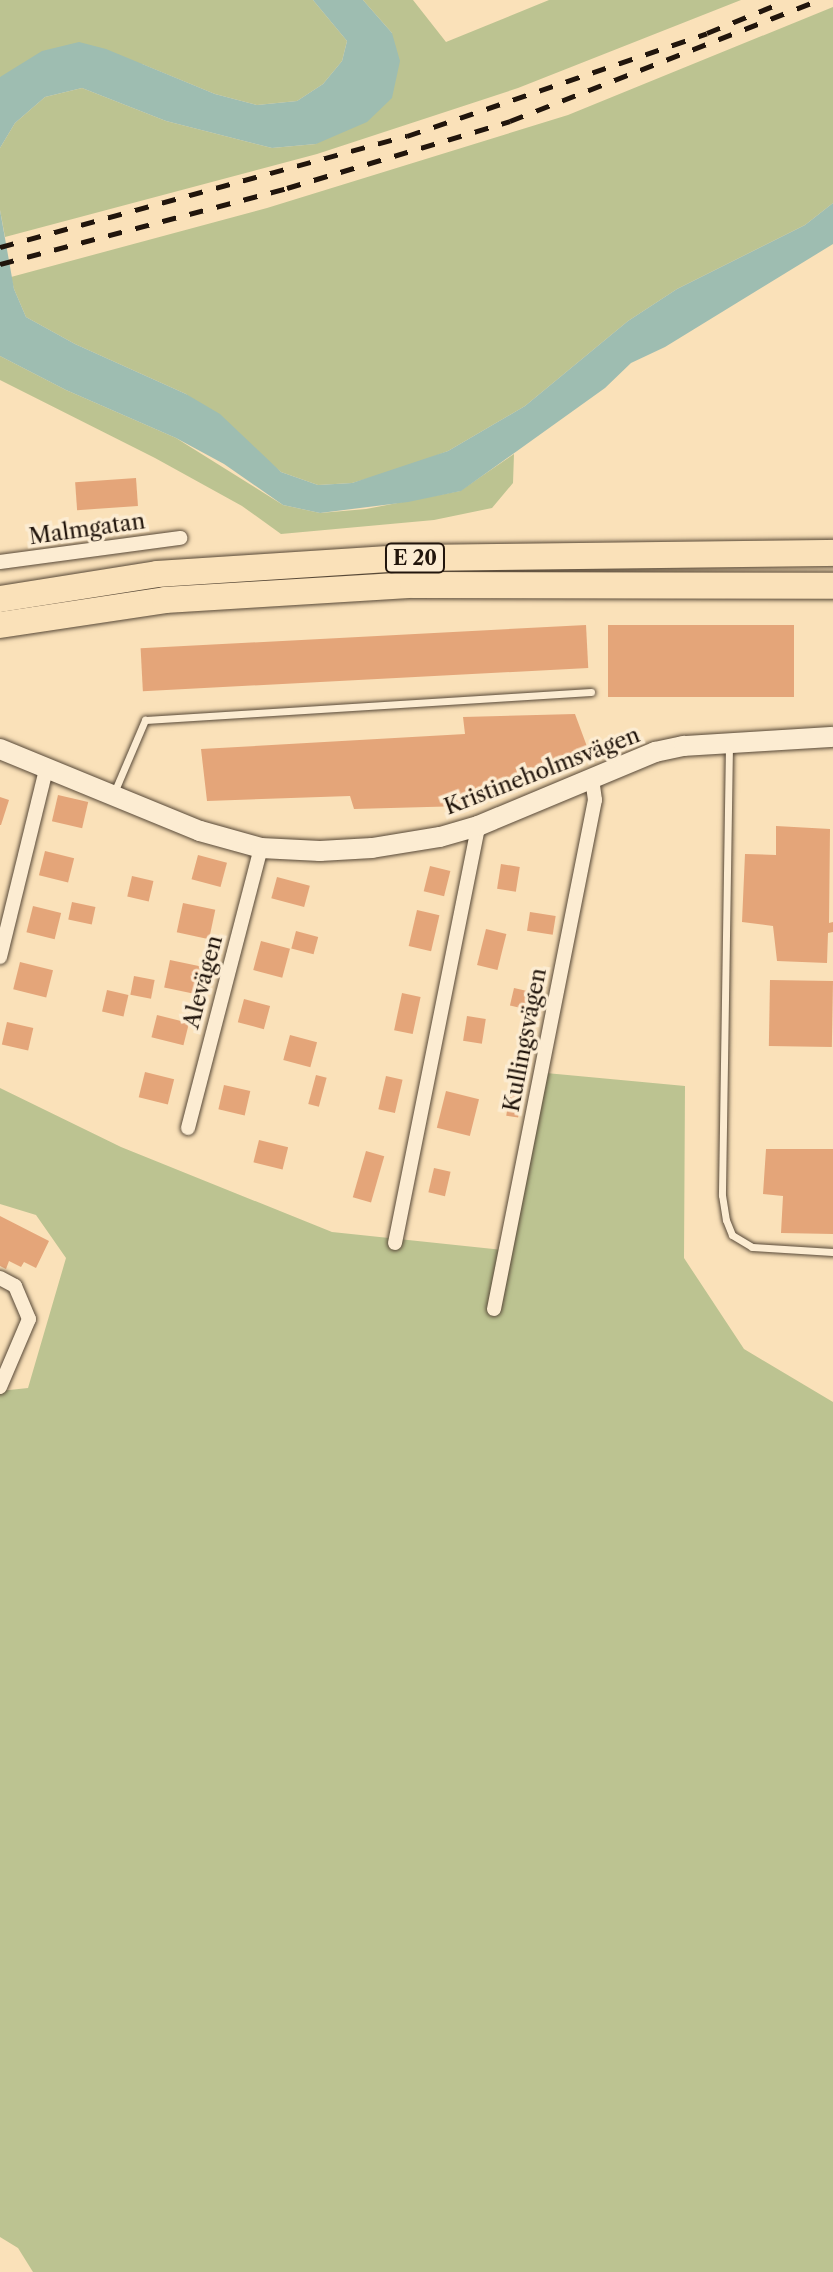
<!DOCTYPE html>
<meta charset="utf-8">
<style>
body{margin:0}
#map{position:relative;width:833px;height:2272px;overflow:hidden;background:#fae1b9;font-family:"Libre Caslon Text",serif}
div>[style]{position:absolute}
.green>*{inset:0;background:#bcc391}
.water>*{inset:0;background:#9ebdb1}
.building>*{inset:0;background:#e4a579;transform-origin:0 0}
.roads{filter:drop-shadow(0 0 2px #574837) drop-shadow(0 0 2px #574837)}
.lane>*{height:7px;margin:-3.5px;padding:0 3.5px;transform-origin:3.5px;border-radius:3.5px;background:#fcecd2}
.street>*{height:14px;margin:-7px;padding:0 7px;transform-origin:7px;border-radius:7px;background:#fcecd2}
.secondary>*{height:20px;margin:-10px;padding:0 10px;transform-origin:10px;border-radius:10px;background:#fcecd2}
.highway>*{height:26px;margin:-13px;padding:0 13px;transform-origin:13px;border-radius:13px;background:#fae1b9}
.rail>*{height:5px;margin-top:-2.5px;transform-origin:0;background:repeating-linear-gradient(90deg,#21150c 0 14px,transparent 0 28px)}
span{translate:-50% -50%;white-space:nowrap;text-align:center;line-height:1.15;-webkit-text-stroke:7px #fcecd2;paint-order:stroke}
.shield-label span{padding:2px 6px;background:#fcecd2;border:2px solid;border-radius:6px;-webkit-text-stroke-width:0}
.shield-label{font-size:20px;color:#21150c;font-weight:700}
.street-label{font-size:22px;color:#21150c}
</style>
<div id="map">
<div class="green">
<div style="clip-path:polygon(0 0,313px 0,347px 41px,342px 61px,323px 84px,297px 101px,257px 105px,215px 94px,142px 64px,0 77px)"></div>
<div style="clip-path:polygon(363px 0,413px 0,446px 42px,549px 0,741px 0,518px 88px,317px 154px,5px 237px,0 210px,0 148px,15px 123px,45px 97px,82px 88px,166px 121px,272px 148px,316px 144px,392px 33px)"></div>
<div style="clip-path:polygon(833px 7px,833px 203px,805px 225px,677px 289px,628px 321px,525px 406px,448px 451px,404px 468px,352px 483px,318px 485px,281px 472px,186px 394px,75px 344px,26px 317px,14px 289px,11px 277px,267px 208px,568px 115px)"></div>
<div style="clip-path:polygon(0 356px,66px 390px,176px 438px,283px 505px,320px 513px,366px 509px,460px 491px,514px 454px,513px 483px,492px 508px,434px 520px,281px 534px,242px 506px,155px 458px,0 380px)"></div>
<div style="clip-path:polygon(546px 1073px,685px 1086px,684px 1258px,744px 1349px,833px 1402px,833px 2272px,33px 2272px,18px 2248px,0 2237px,0 1391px,28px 1388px,66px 1258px,36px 1215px,0 1204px,0 1088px,121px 1147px,332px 1232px,503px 1250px)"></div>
</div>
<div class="water">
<div style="clip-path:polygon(313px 0,363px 0,392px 33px,400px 61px,392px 98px,367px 122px,316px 144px,272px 148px,166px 121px,82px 88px,45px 97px,15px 123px,0 148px,0 77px,42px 51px,79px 42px,106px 49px,215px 94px,257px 105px,297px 101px,323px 84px,342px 61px,347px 41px)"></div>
<div style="clip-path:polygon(833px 203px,833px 244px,665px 347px,631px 363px,605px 388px,461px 491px,408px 502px,320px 513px,283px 505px,224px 464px,176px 438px,66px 390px,0 356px,0 210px,14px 289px,26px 317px,75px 344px,186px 394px,220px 414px,281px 472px,318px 485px,352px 483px,448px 451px,525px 406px,628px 321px,677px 289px,805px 225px)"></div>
</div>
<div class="building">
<div style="left:136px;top:478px;width:28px;height:61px;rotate:86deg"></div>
<div style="left:586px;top:625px;width:43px;height:446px;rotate:87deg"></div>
<div style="left:794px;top:625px;width:72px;height:186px;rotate:90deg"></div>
<div style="clip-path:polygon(575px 714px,589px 752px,464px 806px,354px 809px,350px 796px,207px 801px,201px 749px,465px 734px,463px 717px)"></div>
<div style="left:58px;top:795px;width:31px;height:27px;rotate:13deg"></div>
<div style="clip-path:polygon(0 797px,9px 800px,1px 825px,0 825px)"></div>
<div style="clip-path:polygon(776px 826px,830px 829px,829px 923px,833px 922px,833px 932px,828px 933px,827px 963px,777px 961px,773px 926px,742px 922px,745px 854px,776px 855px)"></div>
<div style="left:45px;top:851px;width:30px;height:25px;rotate:14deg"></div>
<div style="left:198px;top:855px;width:30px;height:25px;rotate:15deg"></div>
<div style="left:501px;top:864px;width:19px;height:25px;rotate:9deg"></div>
<div style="left:430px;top:866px;width:21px;height:26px;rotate:14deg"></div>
<div style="left:132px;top:876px;width:22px;height:21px;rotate:13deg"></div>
<div style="left:277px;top:877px;width:34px;height:22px;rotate:15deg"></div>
<div style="left:72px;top:902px;width:24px;height:18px;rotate:12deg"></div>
<div style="left:183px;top:903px;width:33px;height:30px;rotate:12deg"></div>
<div style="left:33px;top:906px;width:29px;height:27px;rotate:14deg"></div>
<div style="left:417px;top:910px;width:23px;height:37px;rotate:13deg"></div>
<div style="left:530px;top:912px;width:26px;height:19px;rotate:9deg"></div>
<div style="left:486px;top:929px;width:21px;height:37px;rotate:14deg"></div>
<div style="left:296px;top:931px;width:23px;height:18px;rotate:15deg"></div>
<div style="left:261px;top:941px;width:30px;height:30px;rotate:15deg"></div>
<div style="left:170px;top:960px;width:33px;height:28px;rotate:12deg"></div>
<div style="left:20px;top:962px;width:34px;height:28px;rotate:14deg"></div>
<div style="left:134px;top:976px;width:21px;height:19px;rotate:11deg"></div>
<div style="left:770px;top:980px;width:63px;height:66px;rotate:1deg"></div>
<div style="left:514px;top:988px;width:27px;height:18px;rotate:13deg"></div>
<div style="left:107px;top:990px;width:22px;height:22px;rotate:13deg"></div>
<div style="left:402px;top:993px;width:19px;height:38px;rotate:12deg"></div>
<div style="left:244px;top:999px;width:27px;height:24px;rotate:15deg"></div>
<div style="left:157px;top:1015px;width:33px;height:23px;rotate:14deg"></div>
<div style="left:467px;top:1016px;width:19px;height:25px;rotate:9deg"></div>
<div style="left:7px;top:1022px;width:27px;height:23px;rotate:13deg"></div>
<div style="left:290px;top:1035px;width:28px;height:26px;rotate:15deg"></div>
<div style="left:145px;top:1072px;width:30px;height:26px;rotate:14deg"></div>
<div style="left:316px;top:1075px;width:11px;height:30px;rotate:15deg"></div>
<div style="left:386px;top:1076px;width:17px;height:34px;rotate:13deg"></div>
<div style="left:224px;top:1085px;width:27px;height:25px;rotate:13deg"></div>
<div style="left:446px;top:1091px;width:34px;height:38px;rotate:14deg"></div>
<div style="left:510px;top:1092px;width:12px;height:24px;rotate:9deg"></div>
<div style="left:259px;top:1140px;width:30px;height:23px;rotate:14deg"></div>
<div style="clip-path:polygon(766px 1149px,833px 1149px,833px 1234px,781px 1233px,783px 1196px,763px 1194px)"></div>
<div style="left:366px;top:1151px;width:19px;height:48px;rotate:16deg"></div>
<div style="left:434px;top:1168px;width:17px;height:25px;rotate:13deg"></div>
<div style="clip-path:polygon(0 1216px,49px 1241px,36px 1268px,24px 1262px,21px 1267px,9px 1261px,6px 1269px,0 1266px)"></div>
</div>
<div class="roads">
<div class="lane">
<div style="left:729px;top:745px;width:450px;rotate:90.9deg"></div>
<div style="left:722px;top:1195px;width:25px;rotate:81deg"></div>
<div style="left:726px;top:1220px;width:16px;rotate:68deg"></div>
<div style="left:732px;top:1235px;width:23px;rotate:31deg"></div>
<div style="left:752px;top:1247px;width:81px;rotate:3.5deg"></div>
<div style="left:113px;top:795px;width:82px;rotate:-66.9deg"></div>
<div style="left:145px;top:720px;width:447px;rotate:-3.6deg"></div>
</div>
<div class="street">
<div style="left:0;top:562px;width:182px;rotate:-7.6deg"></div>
<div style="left:0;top:957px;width:193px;rotate:-76.2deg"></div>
<div style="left:188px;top:1128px;width:289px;rotate:-75.4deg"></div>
<div style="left:395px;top:1243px;width:425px;rotate:-78.7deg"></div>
<div style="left:0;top:1278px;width:17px;rotate:28deg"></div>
<div style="left:15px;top:1286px;width:36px;rotate:67deg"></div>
<div style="left:29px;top:1319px;width:74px;rotate:113.1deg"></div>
<div style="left:494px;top:1309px;width:519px;rotate:-78.78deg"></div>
<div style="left:595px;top:800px;width:21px;rotate:-98deg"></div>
</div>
<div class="secondary">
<div style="left:0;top:749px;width:216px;rotate:22.3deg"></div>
<div style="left:200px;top:831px;width:63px;rotate:15.6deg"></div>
<div style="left:261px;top:848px;width:59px;rotate:2.9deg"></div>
<div style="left:320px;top:851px;width:52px;rotate:-3.3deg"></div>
<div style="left:372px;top:848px;width:69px;rotate:-9.2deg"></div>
<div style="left:440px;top:837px;width:40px;rotate:-16deg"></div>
<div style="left:478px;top:826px;width:192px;rotate:-22.7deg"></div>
<div style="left:655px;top:752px;width:30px;rotate:-12deg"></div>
<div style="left:684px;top:746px;width:149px;rotate:-3.5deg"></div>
</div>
<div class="highway">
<div style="left:0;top:599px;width:159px;rotate:-9deg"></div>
<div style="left:157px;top:574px;width:251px;rotate:-3.7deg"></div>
<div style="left:407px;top:558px;width:426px;rotate:-0.7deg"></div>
<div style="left:0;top:625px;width:167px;rotate:-8.6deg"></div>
<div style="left:165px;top:600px;width:248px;rotate:-3.5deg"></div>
<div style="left:413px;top:585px;width:420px;rotate:0.1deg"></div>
</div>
</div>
<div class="rail">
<div style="left:0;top:247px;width:422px;rotate:-15.3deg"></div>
<div style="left:407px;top:136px;width:317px;rotate:-18.9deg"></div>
<div style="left:707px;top:33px;width:77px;rotate:-22.2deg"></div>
<div style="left:0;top:264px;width:297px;rotate:-14.8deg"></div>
<div style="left:287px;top:188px;width:233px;rotate:-16.7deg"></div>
<div style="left:510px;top:121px;width:332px;rotate:-21.4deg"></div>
</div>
<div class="shield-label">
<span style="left:415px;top:558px">E 20</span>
</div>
<div class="street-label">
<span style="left:87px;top:529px;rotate:-8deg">Malmgatan</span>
<span style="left:542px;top:771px;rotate:-21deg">Kristineholmsvägen</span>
<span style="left:203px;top:982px;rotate:-75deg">Alevägen</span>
<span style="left:525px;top:1040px;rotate:-79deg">Kullingsvägen</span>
</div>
</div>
